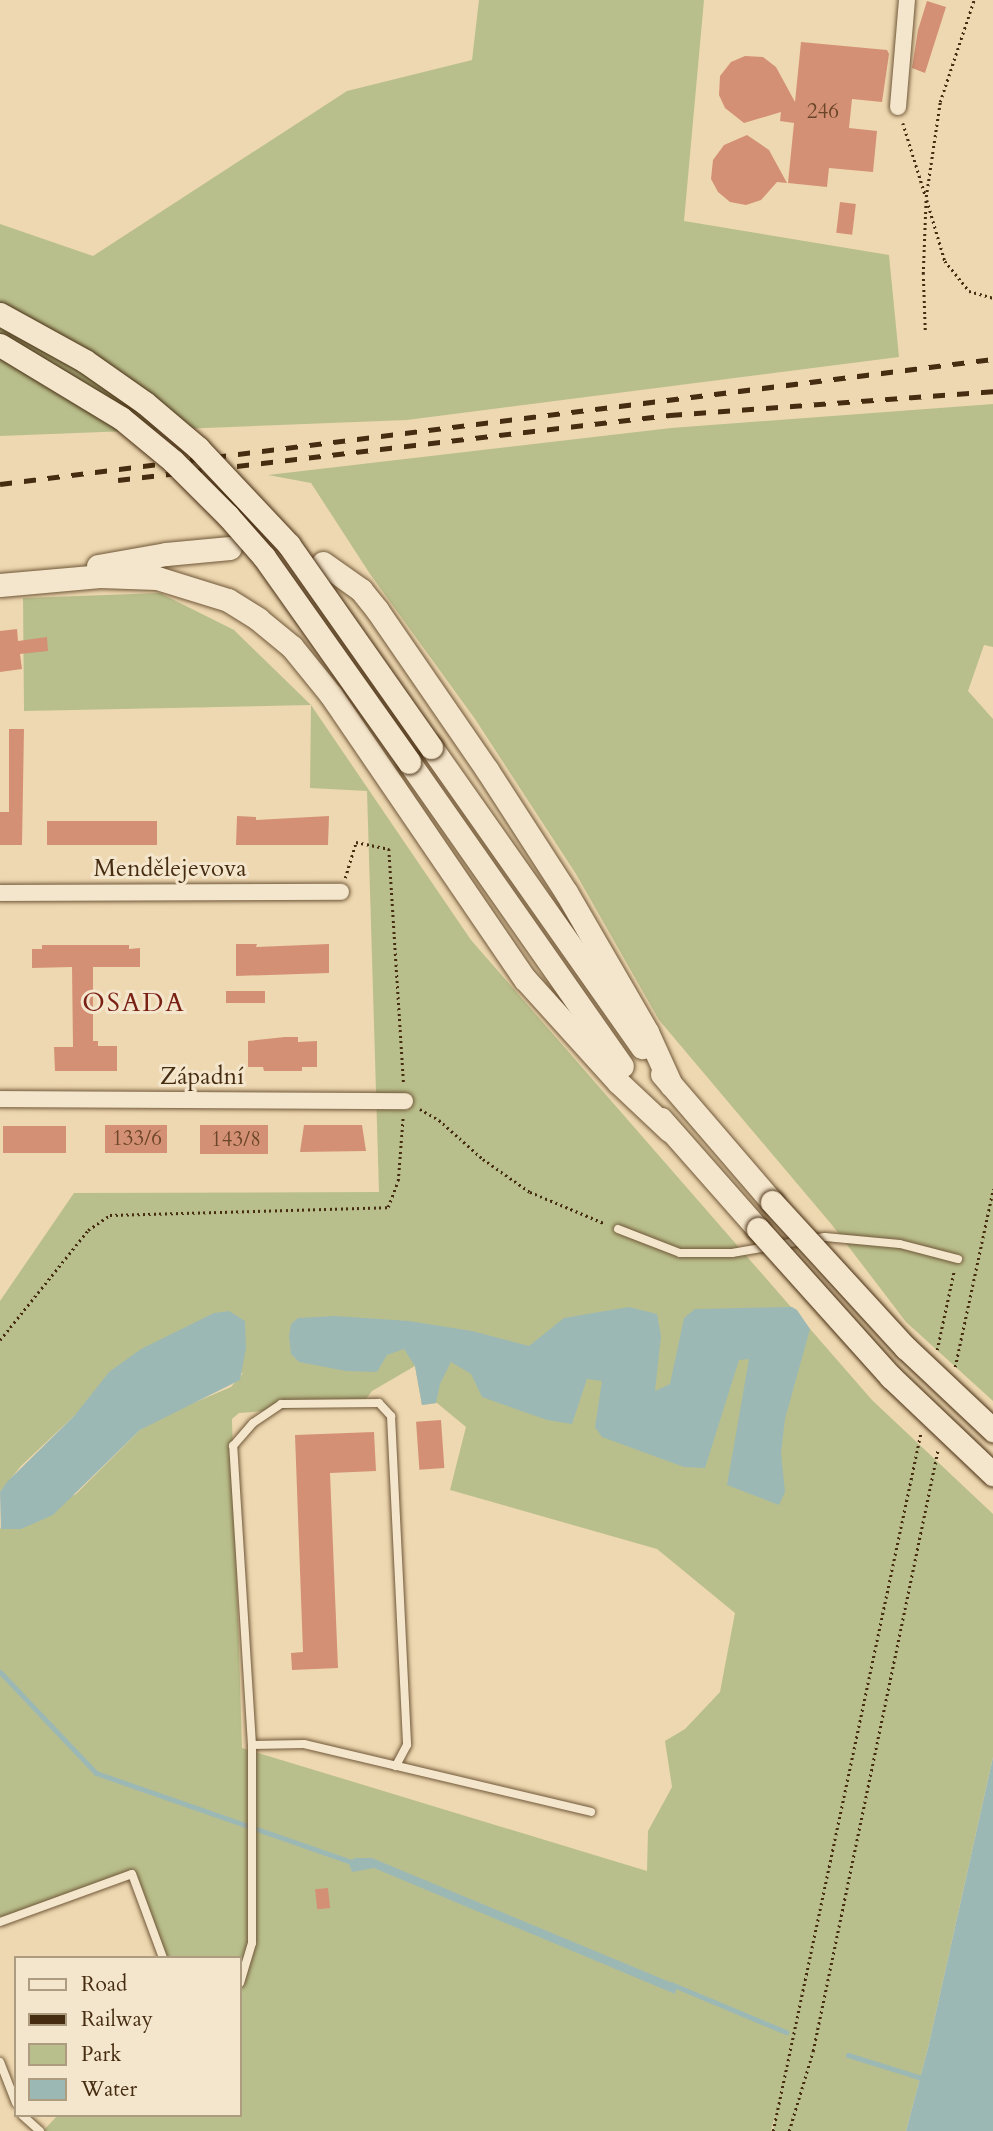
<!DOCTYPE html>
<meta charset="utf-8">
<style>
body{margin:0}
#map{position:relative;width:993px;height:2131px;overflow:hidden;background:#eed8b1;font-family:Cardo,serif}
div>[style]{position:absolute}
.green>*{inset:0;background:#b9bf8c}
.water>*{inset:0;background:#9cb8b5}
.stream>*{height:5px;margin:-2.5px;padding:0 2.5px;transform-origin:2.5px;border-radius:2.5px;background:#9cb8b5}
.building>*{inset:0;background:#d49074;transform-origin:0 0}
.path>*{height:2.5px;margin-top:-1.25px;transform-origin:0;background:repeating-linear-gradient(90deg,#462c10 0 2px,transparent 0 5.5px)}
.roads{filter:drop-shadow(0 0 2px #705738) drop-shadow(0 0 2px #705738)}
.service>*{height:8px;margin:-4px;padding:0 4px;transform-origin:4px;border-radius:4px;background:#f4e6cc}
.minor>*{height:16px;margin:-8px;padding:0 8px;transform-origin:8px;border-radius:8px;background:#f4e6cc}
.secondary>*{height:23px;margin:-11.5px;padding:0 11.5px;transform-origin:11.5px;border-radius:11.5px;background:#f4e6cc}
.rail>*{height:5px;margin-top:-2.5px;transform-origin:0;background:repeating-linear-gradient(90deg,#462c10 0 12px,transparent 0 24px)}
.bridges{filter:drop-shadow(0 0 2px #462c10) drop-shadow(0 0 2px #462c10)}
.secondary-bridge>*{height:23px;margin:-11.5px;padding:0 11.5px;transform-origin:11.5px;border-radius:11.5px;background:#f4e6cc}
span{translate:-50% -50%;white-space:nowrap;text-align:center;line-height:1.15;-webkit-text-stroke:6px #f4e6cc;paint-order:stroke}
.number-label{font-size:21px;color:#6a4529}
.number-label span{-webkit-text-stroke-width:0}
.street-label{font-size:24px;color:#462c10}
.neighbourhood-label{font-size:26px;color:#7a1f14;letter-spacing:2px}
.legend{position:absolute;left:14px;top:1956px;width:228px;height:161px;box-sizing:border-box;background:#f4e6cc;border:2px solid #ae9c81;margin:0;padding:9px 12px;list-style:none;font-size:21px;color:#462c10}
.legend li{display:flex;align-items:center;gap:14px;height:35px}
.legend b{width:35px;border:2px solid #ae9c81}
</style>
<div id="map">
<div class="green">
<div style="clip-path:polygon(479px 0,704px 0,684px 221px,889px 255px,899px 357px,407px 420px,0 436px,0 224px,93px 256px,347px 91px,472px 60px)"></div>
<div style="clip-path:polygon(993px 404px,993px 647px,984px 645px,968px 691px,993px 719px,993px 1401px,906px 1322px,832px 1225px,659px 1020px,576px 874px,475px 719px,370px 574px,311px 483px,268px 475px,671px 428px)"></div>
<div style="clip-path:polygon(evenodd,160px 593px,234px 630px,311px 705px,471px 940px,872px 1400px,993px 1514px,993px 1757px,928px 2048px,906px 2131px,773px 2131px,776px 2112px,771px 2131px,43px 2131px,58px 2115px,240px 2115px,240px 1958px,163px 1958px,132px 1874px,0 1922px,0 1527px,1px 1529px,76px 1494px,140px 1430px,165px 1415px,231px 1387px,243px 1373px,75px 1415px,21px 1466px,0 1492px,0 1301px,74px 1193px,379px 1192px,367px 791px,310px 788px,311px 705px,24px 711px,23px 598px,160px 593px,415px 1366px,422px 1405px,437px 1403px,466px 1427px,450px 1490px,657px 1549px,735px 1613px,720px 1692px,685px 1729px,665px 1741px,672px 1787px,648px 1831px,647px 1871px,242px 1748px,232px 1419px,239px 1413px,363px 1403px,372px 1391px,415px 1366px)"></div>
</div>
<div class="water">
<div style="clip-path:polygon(629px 1307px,657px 1314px,661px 1336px,655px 1391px,670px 1384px,684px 1318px,695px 1309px,792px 1307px,797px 1310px,810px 1329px,785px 1419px,781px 1453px,785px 1492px,779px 1505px,727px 1485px,749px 1359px,739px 1360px,705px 1468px,684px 1467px,602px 1437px,595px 1427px,602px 1381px,587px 1379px,572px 1424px,547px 1420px,482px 1397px,471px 1374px,451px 1362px,440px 1384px,436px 1403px,422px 1405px,415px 1366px,404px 1349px,387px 1355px,377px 1372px,346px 1371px,299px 1362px,291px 1354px,289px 1336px,291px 1324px,298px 1318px,335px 1316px,409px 1321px,472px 1331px,529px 1346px,564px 1318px)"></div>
<div style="clip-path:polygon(229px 1311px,245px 1321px,246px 1348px,240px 1380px,140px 1430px,53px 1515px,21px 1529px,1px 1529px,0 1492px,7px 1482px,75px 1415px,109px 1372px,141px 1349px,214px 1313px)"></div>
<div style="clip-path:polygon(993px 1757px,993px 2131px,906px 2131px,928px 2048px)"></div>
<div style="clip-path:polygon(354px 1858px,372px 1858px,677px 1985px,675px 1994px,374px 1868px,352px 1872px,349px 1864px)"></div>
</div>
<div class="stream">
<div style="left:0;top:1672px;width:139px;rotate:46.5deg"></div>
<div style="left:96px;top:1773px;width:273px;rotate:19.2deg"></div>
<div style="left:671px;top:1984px;width:125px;rotate:22.7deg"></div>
<div style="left:848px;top:2055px;width:81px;rotate:17.3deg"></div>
</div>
<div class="building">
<div style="clip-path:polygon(927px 1px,946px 7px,925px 73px,912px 68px,918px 30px)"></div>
<div style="clip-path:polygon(801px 42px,887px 50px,889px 54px,882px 102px,852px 99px,849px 128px,877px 131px,873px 172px,829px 168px,827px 187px,788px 183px,794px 123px,780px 121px,781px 112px,744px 123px,725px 108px,719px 95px,720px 76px,731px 62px,745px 56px,763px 57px,776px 67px,795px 102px)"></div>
<div style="clip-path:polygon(747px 135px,769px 150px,787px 183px,777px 182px,761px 200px,746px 205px,730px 202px,718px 192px,711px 179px,713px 160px,724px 145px)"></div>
<div style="left:840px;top:202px;width:16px;height:31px;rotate:7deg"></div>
<div style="clip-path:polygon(17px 629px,18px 641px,47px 637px,48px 651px,20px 654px,22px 669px,0 672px,0 631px)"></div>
<div style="clip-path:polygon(9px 729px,24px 729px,22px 845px,0 845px,0 812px,9px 812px)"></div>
<div style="clip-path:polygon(237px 816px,256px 817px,256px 820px,329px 816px,328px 845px,236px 845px)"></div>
<div style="left:157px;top:821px;width:24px;height:110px;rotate:90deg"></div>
<div style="clip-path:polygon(236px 944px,257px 944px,256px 947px,329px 944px,329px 973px,236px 976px)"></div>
<div style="clip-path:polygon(42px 945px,129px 945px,129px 949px,140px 948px,140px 967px,93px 967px,93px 1041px,98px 1041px,98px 1046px,117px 1046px,117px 1071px,55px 1071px,54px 1047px,73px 1047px,72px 967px,32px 968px,32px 949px,42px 949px)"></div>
<div style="left:226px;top:991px;width:39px;height:12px"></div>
<div style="clip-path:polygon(285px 1037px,298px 1037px,298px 1042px,317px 1041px,317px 1067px,302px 1067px,302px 1071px,264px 1071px,263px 1067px,248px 1067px,248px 1041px)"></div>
<div style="left:105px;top:1125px;width:62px;height:28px"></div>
<div style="left:200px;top:1125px;width:68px;height:29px"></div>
<div style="clip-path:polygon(304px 1125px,362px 1125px,366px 1151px,300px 1152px)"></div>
<div style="left:3px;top:1126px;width:63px;height:27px"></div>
<div style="left:441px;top:1420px;width:48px;height:25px;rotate:86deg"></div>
<div style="clip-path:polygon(374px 1432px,376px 1471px,330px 1473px,338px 1668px,292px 1670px,291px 1653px,303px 1652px,295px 1435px)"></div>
<div style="left:328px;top:1888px;width:20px;height:13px;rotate:84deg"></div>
</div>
<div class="path">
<div style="left:903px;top:123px;width:74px;rotate:72.8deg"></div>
<div style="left:927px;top:200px;width:64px;rotate:73.6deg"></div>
<div style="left:945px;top:261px;width:38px;rotate:51deg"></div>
<div style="left:969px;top:291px;width:25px;rotate:16deg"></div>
<div style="left:925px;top:330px;width:56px;rotate:-92deg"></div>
<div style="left:923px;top:274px;width:77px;rotate:-87.8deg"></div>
<div style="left:926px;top:197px;width:96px;rotate:-81.6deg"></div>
<div style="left:940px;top:102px;width:108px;rotate:-71.6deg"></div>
<div style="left:345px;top:878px;width:38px;rotate:-73deg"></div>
<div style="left:356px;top:842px;width:34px;rotate:12deg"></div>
<div style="left:389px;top:849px;width:236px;rotate:86.4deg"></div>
<div style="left:420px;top:1109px;width:22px;rotate:30deg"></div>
<div style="left:439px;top:1120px;width:59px;rotate:41.6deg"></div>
<div style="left:483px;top:1159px;width:57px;rotate:35.1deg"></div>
<div style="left:530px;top:1192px;width:82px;rotate:22.8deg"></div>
<div style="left:0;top:1340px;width:141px;rotate:-51.3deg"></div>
<div style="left:88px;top:1230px;width:27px;rotate:-34deg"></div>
<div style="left:110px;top:1215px;width:278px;rotate:-1.6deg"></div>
<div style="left:388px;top:1207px;width:28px;rotate:-69deg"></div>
<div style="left:398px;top:1181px;width:65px;rotate:-85.6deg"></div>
<div style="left:937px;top:1350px;width:81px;rotate:-77.9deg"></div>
<div style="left:955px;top:1367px;width:182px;rotate:-77.9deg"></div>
<div style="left:773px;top:2131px;width:714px;rotate:-78.05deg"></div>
<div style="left:789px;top:2131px;width:84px;rotate:-73.3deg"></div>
<div style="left:813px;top:2051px;width:615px;rotate:-78.27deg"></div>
</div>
<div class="roads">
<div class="service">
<div style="left:618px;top:1229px;width:66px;rotate:21.2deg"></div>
<div style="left:680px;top:1253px;width:52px"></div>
<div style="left:732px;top:1253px;width:94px;rotate:-9.8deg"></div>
<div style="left:825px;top:1237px;width:75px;rotate:5.3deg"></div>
<div style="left:900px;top:1244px;width:60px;rotate:14.5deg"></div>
<div style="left:252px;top:1745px;width:300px;rotate:-93.6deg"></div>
<div style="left:233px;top:1446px;width:30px;rotate:-49deg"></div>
<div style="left:253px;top:1423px;width:34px;rotate:-34deg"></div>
<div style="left:281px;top:1404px;width:98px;rotate:-0.6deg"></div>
<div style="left:379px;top:1403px;width:18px;rotate:47deg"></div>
<div style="left:391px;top:1416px;width:329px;rotate:87.2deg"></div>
<div style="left:407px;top:1745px;width:24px;rotate:118deg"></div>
<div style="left:0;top:1922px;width:140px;rotate:-20deg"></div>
<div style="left:132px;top:1874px;width:90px;rotate:69.7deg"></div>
<div style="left:240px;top:1983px;width:42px;rotate:-73.3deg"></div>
<div style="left:252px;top:1943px;width:198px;rotate:-90deg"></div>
<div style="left:252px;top:1745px;width:52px;rotate:-1.1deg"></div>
<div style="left:304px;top:1744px;width:295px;rotate:13.3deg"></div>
<div style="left:0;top:2062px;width:44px;rotate:68.7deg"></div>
<div style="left:22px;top:2115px;width:24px;rotate:42deg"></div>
</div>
<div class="minor">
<div style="left:898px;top:107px;width:107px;rotate:-85.2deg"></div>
<div style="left:0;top:893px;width:341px;rotate:-0.2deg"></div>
<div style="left:0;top:1099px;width:405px;rotate:0.3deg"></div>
</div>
<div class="secondary">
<div style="left:323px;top:563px;width:47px;rotate:35.4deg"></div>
<div style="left:361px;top:590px;width:26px;rotate:51deg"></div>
<div style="left:377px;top:610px;width:194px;rotate:55.5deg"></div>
<div style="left:487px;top:770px;width:145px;rotate:57.1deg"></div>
<div style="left:566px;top:892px;width:162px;rotate:59.9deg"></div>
<div style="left:647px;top:1032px;width:58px;rotate:65.6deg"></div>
<div style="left:98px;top:566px;width:69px;rotate:-10deg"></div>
<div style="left:166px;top:554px;width:64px;rotate:-5.4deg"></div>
<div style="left:0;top:585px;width:100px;rotate:-5.1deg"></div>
<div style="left:100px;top:576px;width:57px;rotate:2deg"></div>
<div style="left:157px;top:578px;width:74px;rotate:17.2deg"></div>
<div style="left:228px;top:600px;width:36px;rotate:32deg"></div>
<div style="left:258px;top:619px;width:44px;rotate:39.5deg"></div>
<div style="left:292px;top:647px;width:62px;rotate:50.9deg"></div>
<div style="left:331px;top:695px;width:344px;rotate:55.7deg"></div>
<div style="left:525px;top:979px;width:139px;rotate:47.9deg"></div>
<div style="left:618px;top:1082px;width:71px;rotate:43.3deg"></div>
<div style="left:431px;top:747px;width:367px;rotate:54.9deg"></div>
<div style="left:409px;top:762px;width:371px;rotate:55deg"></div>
<div style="left:662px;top:1074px;width:169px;rotate:49.3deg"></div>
<div style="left:661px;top:1119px;width:147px;rotate:48.6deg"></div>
</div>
</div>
<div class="rail">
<div style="left:118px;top:480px;width:556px;rotate:-6.72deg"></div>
<div style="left:670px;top:415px;width:324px;rotate:-4.2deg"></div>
<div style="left:0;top:484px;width:1001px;rotate:-7.17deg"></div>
</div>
<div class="bridges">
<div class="secondary-bridge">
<div style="left:0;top:314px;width:97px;rotate:28.9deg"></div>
<div style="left:85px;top:361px;width:73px;rotate:35deg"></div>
<div style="left:145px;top:403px;width:70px;rotate:40.3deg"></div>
<div style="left:198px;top:448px;width:133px;rotate:46.8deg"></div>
<div style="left:289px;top:545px;width:247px;rotate:54.9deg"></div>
<div style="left:0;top:345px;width:141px;rotate:31.1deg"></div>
<div style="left:121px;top:418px;width:67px;rotate:39.6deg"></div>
<div style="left:173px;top:461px;width:78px;rotate:45deg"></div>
<div style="left:228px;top:516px;width:55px;rotate:48.7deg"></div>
<div style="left:264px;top:557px;width:251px;rotate:54.7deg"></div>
<div style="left:772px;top:1202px;width:198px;rotate:47.5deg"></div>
<div style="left:906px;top:1348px;width:120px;rotate:43.3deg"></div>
<div style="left:758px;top:1229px;width:199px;rotate:48.1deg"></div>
<div style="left:891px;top:1377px;width:141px;rotate:43.6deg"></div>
</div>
</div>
<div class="number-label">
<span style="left:823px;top:112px">246</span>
<span style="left:137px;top:1139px">133/6</span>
<span style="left:236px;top:1140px">143/8</span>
</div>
<div class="street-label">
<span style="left:170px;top:869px">Mendělejevova</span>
<span style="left:202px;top:1077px">Západní</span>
</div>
<div class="neighbourhood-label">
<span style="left:134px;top:1003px">OSADA</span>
</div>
<ul class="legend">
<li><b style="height:9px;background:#f4e6cc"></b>Road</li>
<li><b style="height:9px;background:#462c10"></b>Railway</li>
<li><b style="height:19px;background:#b9bf8c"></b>Park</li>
<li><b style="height:19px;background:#9cb8b5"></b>Water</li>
</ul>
</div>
